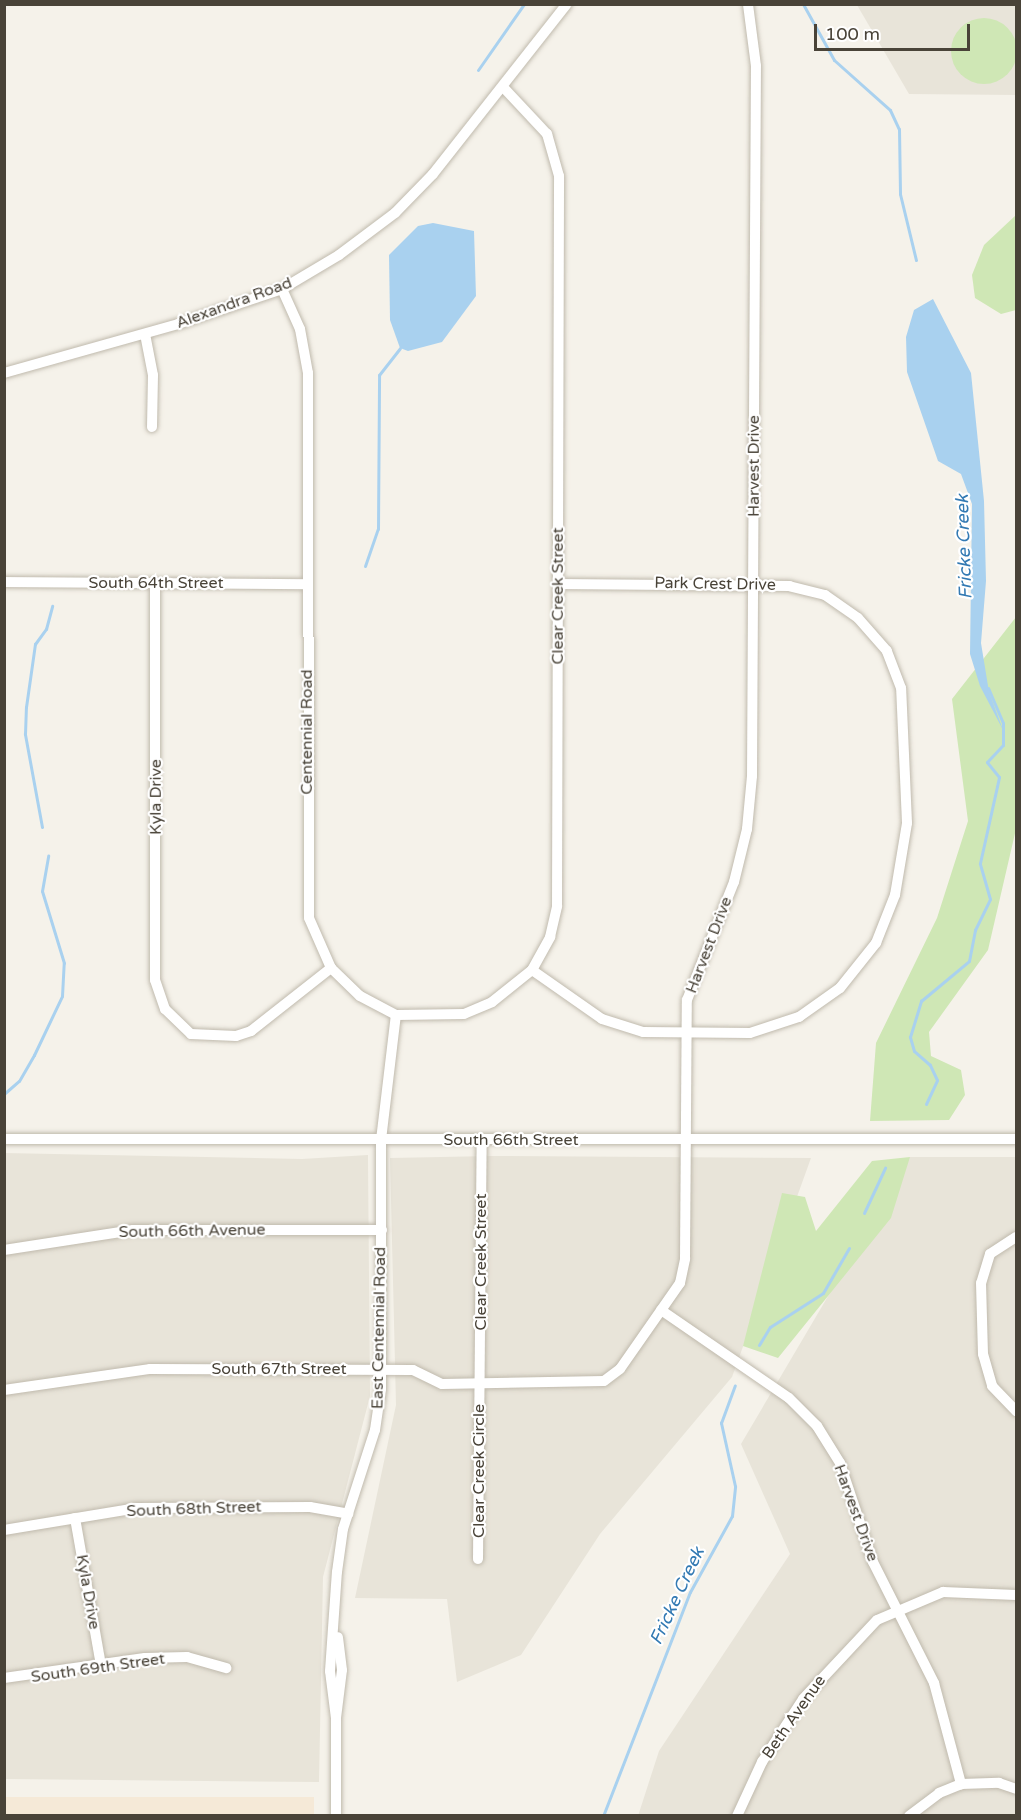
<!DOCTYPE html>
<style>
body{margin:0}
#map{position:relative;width:1021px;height:1820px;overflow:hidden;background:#f5f2ea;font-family:"Varela Round",sans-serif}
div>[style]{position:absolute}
.residential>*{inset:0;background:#e8e4d9}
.commercial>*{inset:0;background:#f5e9d7;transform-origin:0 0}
.green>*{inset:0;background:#cfe7b5}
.round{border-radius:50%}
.water>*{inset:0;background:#a9d1ef}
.stream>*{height:3px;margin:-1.5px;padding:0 1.5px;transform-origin:1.5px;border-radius:1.5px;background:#a9d1ef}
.roads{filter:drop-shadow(0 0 2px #c0baad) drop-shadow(0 0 2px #c0baad)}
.minor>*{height:10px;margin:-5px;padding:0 5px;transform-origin:5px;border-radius:5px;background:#fff}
span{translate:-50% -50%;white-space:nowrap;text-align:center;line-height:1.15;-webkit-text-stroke:4.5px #fff;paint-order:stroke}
.street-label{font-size:16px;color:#494338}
.water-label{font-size:18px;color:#337ab3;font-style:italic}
.frame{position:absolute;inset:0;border:6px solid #494338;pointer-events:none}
.scale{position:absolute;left:814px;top:24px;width:156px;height:27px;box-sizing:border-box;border:3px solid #494338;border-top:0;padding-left:8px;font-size:18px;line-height:21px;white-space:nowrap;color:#494338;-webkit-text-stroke:4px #fff;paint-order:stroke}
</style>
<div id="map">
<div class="residential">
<div style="clip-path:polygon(857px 5px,1016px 5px,1016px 95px,909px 94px)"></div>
<div style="clip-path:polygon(4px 1153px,302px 1159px,368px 1155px,370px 1396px,323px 1577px,319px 1782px,5px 1779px)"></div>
<div style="clip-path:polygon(491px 1156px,811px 1158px,732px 1377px,600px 1534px,521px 1655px,457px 1682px,447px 1599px,355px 1598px,396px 1405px,390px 1158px)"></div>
<div style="clip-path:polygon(910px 1157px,1016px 1157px,1016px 1815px,638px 1816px,659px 1751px,790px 1554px,741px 1444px)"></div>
</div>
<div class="commercial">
<div style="left:314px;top:1797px;width:18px;height:309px;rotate:90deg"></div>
</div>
<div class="green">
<div class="round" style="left:951px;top:18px;width:66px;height:66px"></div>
<div style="clip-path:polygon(1016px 215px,1016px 310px,1001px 314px,975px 298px,972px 275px,984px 245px)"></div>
<div style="clip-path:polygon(1016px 617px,1016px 829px,988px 950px,929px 1032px,931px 1056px,961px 1070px,965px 1095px,949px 1120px,870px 1121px,876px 1043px,937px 918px,968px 821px,952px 699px)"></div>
<div style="clip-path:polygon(910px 1157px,891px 1218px,778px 1358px,743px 1346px,782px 1193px,805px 1197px,816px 1231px,872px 1161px)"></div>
</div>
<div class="water">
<div style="clip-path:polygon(433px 223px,474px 231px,476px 296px,442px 342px,408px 351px,400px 348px,390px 320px,389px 255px,418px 226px)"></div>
<div style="clip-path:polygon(933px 299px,971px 373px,984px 501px,986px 581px,981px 643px,989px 692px,1003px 730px,980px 686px,970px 654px,972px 504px,961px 474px,938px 461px,907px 372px,906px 337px,914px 310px)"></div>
</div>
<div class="stream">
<div style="left:803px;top:4px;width:64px;rotate:61deg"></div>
<div style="left:834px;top:60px;width:75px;rotate:41.8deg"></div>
<div style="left:890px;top:110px;width:21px;rotate:65deg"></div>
<div style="left:899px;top:129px;width:65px;rotate:89.1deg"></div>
<div style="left:900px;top:194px;width:68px;rotate:76.4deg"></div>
<div style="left:478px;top:70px;width:80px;rotate:-55.1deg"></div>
<div style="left:365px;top:566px;width:39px;rotate:-71deg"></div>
<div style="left:378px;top:529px;width:154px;rotate:-89.6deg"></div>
<div style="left:379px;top:375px;width:34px;rotate:-52deg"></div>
<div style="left:42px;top:827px;width:95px;rotate:-100.4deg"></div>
<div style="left:25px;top:734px;width:27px;rotate:-88deg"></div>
<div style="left:26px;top:707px;width:64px;rotate:-81.9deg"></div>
<div style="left:35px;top:644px;width:19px;rotate:-54deg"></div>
<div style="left:46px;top:629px;width:24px;rotate:-75deg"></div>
<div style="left:5px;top:1093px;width:18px;rotate:-41deg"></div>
<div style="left:19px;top:1081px;width:30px;rotate:-60deg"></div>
<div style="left:34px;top:1055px;width:65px;rotate:-64.6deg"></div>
<div style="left:62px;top:996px;width:33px;rotate:-87deg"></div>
<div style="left:64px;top:963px;width:75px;rotate:-107deg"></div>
<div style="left:42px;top:891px;width:36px;rotate:-80deg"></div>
<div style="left:926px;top:1104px;width:26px;rotate:-65deg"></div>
<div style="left:937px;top:1080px;width:17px;rotate:-115deg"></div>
<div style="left:930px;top:1065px;width:21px;rotate:-139deg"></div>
<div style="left:914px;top:1051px;width:15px;rotate:-106deg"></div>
<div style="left:910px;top:1037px;width:38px;rotate:-73deg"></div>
<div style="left:921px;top:1001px;width:62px;rotate:-39.8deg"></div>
<div style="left:969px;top:961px;width:32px;rotate:-79deg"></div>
<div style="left:975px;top:930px;width:34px;rotate:-64deg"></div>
<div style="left:990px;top:899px;width:37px;rotate:-106deg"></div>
<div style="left:980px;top:863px;width:88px;rotate:-77.5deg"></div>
<div style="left:999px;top:777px;width:19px;rotate:-129deg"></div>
<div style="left:987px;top:762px;width:23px;rotate:-47deg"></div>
<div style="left:1003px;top:745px;width:22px;rotate:-90deg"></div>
<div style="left:1003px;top:723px;width:38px;rotate:-113deg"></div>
<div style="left:864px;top:1213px;width:50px;rotate:-65deg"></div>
<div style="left:759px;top:1345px;width:21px;rotate:-59deg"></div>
<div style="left:770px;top:1327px;width:63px;rotate:-32.7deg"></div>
<div style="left:823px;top:1293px;width:52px;rotate:-60deg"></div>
<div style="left:603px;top:1816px;width:240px;rotate:-68.8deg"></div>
<div style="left:690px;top:1592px;width:87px;rotate:-61.1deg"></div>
<div style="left:732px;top:1516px;width:30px;rotate:-84deg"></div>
<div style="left:735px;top:1486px;width:65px;rotate:-102.5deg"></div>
<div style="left:721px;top:1423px;width:40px;rotate:-69.8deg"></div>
</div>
<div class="roads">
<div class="minor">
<div style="left:282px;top:289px;width:44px;rotate:65.8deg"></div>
<div style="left:300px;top:329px;width:45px;rotate:79.7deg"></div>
<div style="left:308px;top:373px;width:545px;rotate:89.89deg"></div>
<div style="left:309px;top:918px;width:55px;rotate:66.3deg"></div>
<div style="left:331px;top:968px;width:40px;rotate:44deg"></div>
<div style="left:360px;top:996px;width:41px;rotate:27.8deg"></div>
<div style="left:396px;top:1015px;width:68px;rotate:-0.8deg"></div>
<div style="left:464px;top:1014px;width:30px;rotate:-23deg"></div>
<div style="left:492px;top:1002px;width:51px;rotate:-38.7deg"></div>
<div style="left:532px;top:970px;width:38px;rotate:-61deg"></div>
<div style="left:550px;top:937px;width:32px;rotate:-77deg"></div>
<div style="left:557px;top:906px;width:730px;rotate:-89.84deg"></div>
<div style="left:559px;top:176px;width:44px;rotate:-105.9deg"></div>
<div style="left:547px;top:134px;width:64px;rotate:-133.1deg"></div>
<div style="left:145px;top:334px;width:42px;rotate:79deg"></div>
<div style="left:153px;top:375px;width:52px;rotate:91.1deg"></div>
<div style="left:4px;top:373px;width:181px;rotate:-15.7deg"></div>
<div style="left:178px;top:324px;width:110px;rotate:-18.6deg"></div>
<div style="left:282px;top:289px;width:66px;rotate:-30.8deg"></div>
<div style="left:339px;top:255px;width:70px;rotate:-36.9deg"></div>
<div style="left:395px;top:213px;width:54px;rotate:-45.7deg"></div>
<div style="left:433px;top:174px;width:216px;rotate:-51.8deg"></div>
<div style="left:4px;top:582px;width:304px;rotate:0.4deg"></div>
<div style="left:155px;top:583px;width:397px;rotate:90deg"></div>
<div style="left:155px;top:980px;width:31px;rotate:71deg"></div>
<div style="left:165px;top:1009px;width:36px;rotate:44deg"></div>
<div style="left:191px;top:1034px;width:45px;rotate:2.5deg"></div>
<div style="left:236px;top:1036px;width:16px;rotate:-18deg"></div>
<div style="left:251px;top:1031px;width:102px;rotate:-38.2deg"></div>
<div style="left:532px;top:970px;width:85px;rotate:35deg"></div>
<div style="left:602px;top:1019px;width:43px;rotate:17.6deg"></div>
<div style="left:643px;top:1032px;width:107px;rotate:0.5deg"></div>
<div style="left:750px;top:1033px;width:52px;rotate:-18.1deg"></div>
<div style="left:799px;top:1017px;width:50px;rotate:-35.3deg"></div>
<div style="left:840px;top:988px;width:58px;rotate:-51.3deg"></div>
<div style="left:876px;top:943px;width:52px;rotate:-68.4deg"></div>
<div style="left:895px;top:895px;width:73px;rotate:-80.5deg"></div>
<div style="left:907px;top:823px;width:135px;rotate:-92.5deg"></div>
<div style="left:901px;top:688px;width:40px;rotate:-111deg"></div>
<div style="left:887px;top:651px;width:44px;rotate:-131.3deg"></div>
<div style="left:858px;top:618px;width:40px;rotate:-145.1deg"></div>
<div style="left:825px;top:595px;width:36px;rotate:-166deg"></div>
<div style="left:790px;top:586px;width:232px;rotate:-179.5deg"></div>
<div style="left:4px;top:1139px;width:1012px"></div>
<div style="left:1016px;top:1237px;width:31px;rotate:147deg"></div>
<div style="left:990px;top:1254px;width:30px;rotate:107deg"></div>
<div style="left:981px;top:1283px;width:71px;rotate:88.4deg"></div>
<div style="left:983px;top:1354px;width:33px;rotate:74deg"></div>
<div style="left:992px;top:1386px;width:35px;rotate:46deg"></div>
<div style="left:4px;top:1250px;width:131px;rotate:-8.8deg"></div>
<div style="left:133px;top:1230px;width:249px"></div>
<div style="left:661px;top:1310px;width:155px;rotate:34.5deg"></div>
<div style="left:789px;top:1398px;width:40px;rotate:45deg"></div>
<div style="left:817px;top:1426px;width:44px;rotate:58.1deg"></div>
<div style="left:840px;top:1463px;width:104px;rotate:71.6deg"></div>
<div style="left:873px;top:1562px;width:136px;rotate:63.2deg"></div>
<div style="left:934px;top:1683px;width:105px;rotate:75deg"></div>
<div style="left:4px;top:1390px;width:148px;rotate:-8.2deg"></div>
<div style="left:150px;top:1369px;width:263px;rotate:0.2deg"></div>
<div style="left:413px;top:1370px;width:32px;rotate:26deg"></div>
<div style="left:442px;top:1384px;width:162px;rotate:-1.1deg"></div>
<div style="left:604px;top:1381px;width:20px;rotate:-37deg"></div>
<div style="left:620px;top:1369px;width:105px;rotate:-55.1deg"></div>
<div style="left:680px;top:1283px;width:25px;rotate:-78deg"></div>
<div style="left:685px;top:1259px;width:259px;rotate:-89.6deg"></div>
<div style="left:687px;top:1000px;width:127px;rotate:-68.3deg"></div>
<div style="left:734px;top:882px;width:55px;rotate:-76.2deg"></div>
<div style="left:747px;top:829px;width:53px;rotate:-84.6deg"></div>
<div style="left:752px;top:776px;width:710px;rotate:-89.68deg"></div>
<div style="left:756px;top:66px;width:63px;rotate:-97.4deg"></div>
<div style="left:75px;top:1518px;width:149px;rotate:80deg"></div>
<div style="left:4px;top:1530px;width:135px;rotate:-9.4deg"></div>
<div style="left:137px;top:1508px;width:173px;rotate:-0.3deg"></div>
<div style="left:310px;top:1507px;width:39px;rotate:10deg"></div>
<div style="left:478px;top:1559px;width:419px;rotate:-89.5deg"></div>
<div style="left:4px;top:1678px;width:142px;rotate:-8.1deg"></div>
<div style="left:145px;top:1658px;width:42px;rotate:-1.4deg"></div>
<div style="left:187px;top:1657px;width:41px;rotate:15.8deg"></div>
<div style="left:336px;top:1718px;width:47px;rotate:-97.3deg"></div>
<div style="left:330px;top:1671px;width:99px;rotate:-86deg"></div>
<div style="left:337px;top:1572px;width:43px;rotate:-82.1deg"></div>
<div style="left:343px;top:1529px;width:104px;rotate:-72.1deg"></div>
<div style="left:375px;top:1430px;width:41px;rotate:-81.7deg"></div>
<div style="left:381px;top:1389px;width:249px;rotate:-90deg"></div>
<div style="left:381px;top:1140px;width:126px;rotate:-83.2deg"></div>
<div style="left:336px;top:1816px;width:98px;rotate:-90deg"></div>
<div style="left:336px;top:1718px;width:48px;rotate:-82.9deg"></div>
<div style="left:342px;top:1670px;width:33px;rotate:-97deg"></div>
<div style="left:737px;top:1816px;width:60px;rotate:-65.2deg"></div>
<div style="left:762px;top:1762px;width:75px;rotate:-56.9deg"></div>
<div style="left:803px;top:1699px;width:108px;rotate:-46.9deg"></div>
<div style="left:877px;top:1620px;width:72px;rotate:-23deg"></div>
<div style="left:943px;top:1592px;width:73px;rotate:2.4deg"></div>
<div style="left:909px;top:1816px;width:38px;rotate:-37deg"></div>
<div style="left:939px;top:1793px;width:24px;rotate:-22deg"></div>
<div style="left:961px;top:1784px;width:38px;rotate:-2deg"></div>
<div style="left:999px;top:1783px;width:18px;rotate:19deg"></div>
</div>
</div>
<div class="street-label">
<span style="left:234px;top:303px;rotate:-20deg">Alexandra Road</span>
<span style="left:754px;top:466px;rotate:-90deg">Harvest Drive</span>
<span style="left:156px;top:583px">South 64th Street</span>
<span style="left:715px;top:584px;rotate:1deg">Park Crest Drive</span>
<span style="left:558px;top:596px;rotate:-90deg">Clear Creek Street</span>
<span style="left:307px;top:732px;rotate:-90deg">Centennial Road</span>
<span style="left:156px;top:797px;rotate:-90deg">Kyla Drive</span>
<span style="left:709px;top:945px;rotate:-69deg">Harvest Drive</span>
<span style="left:511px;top:1140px">South 66th Street</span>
<span style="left:192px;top:1231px;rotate:-1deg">South 66th Avenue</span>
<span style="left:481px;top:1262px;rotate:-90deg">Clear Creek Street</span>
<span style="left:379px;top:1328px;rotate:-89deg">East Centennial Road</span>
<span style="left:279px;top:1369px">South 67th Street</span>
<span style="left:479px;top:1471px;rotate:-90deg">Clear Creek Circle</span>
<span style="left:194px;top:1509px;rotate:-2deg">South 68th Street</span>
<span style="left:856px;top:1513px;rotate:70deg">Harvest Drive</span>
<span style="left:88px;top:1592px;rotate:80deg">Kyla Drive</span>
<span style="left:98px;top:1668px;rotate:-8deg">South 69th Street</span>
<span style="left:794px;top:1717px;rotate:-55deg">Beth Avenue</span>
</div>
<div class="water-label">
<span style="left:964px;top:547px;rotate:-92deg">Fricke Creek</span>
<span style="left:677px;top:1596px;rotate:-65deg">Fricke Creek</span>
</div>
<div class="frame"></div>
<div class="scale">100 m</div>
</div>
